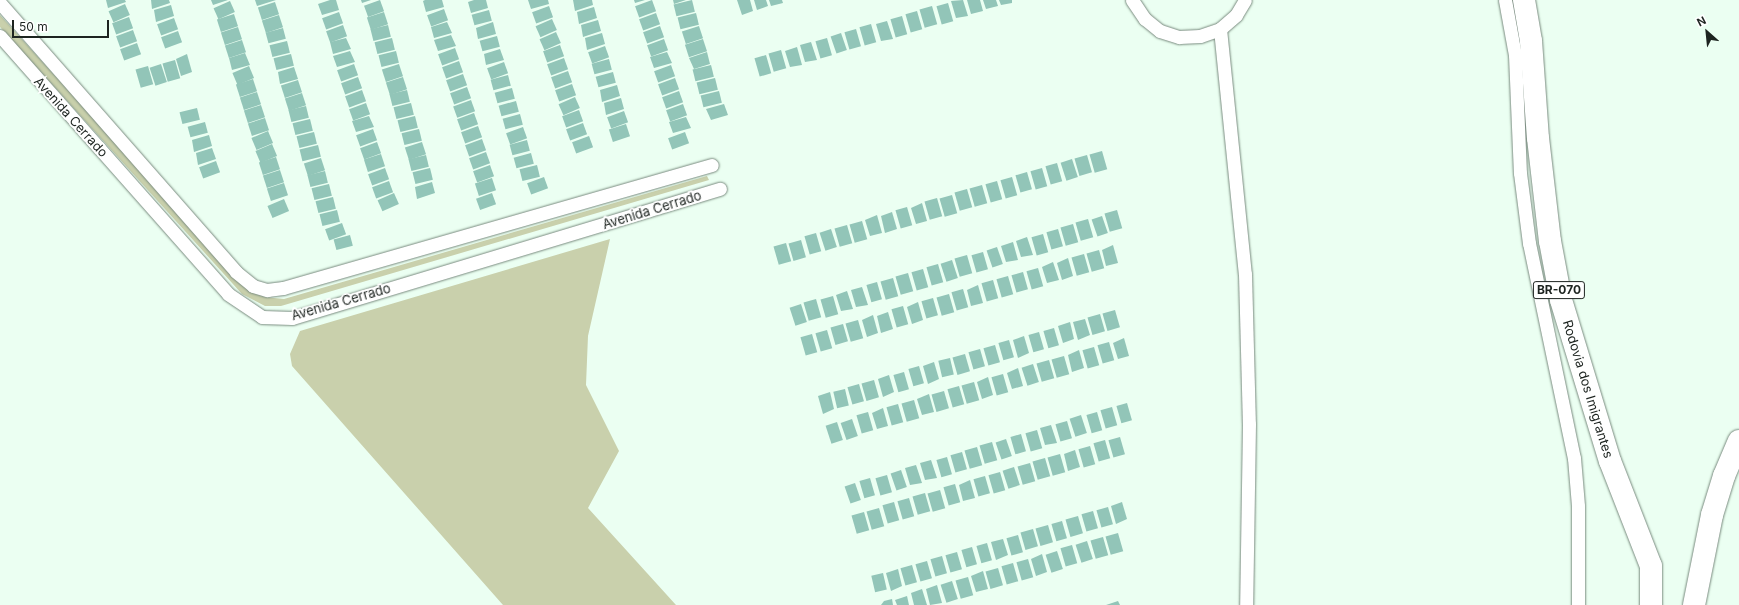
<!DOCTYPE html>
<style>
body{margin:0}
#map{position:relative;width:1739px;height:605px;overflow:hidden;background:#ebfff2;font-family:Inter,sans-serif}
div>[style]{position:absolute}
.green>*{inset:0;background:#c9d0ac}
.building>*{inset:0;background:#92c5b8;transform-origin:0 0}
.roads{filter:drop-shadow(0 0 1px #798b7f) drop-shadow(0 0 1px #798b7f)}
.street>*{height:13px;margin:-6.5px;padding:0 6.5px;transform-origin:6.5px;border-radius:6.5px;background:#fff}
.highway>*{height:22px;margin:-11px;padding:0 11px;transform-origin:11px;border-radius:11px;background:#fff}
span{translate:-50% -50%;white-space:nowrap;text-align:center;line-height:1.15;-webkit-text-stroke:3.5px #fff;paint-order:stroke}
.shield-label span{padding:1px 3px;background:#fff;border:1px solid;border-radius:3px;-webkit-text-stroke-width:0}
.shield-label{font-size:12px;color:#1d2420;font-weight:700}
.street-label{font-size:13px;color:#1d2420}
.north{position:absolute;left:1687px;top:12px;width:40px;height:40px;-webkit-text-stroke:3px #fff;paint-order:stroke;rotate:333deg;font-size:11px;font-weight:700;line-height:16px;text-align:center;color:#1d2420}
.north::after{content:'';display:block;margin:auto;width:14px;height:18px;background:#1d2420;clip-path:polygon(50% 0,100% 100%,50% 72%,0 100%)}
.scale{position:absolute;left:12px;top:20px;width:97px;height:18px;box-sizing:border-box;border:2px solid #1d2420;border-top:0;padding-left:5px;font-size:12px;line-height:14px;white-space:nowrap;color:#1d2420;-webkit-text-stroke:3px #fff;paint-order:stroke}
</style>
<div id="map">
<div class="green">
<div style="clip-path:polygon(0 15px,240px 280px,264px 297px,284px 299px,707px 176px,709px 180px,281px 306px,265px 306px,242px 294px,0 27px)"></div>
<div style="clip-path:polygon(610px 239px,588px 336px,586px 385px,619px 451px,588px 508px,676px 605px,503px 605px,292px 366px,290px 354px,300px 331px)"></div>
</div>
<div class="building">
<div style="clip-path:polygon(106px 0,125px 0,126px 2px,108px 8px)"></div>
<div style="clip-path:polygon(151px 0,169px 0,170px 3px,152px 9px)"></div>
<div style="clip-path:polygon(211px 0,228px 0,213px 5px)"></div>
<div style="clip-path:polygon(255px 0,276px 0,257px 6px)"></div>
<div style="clip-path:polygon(330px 0,336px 0,339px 10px,322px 15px,318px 4px)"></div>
<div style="clip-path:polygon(361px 0,371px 0,362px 3px)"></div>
<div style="left:380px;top:0;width:12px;height:17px;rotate:70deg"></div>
<div style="clip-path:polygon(425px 0,442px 0,444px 7px,426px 12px,423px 1px)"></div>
<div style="clip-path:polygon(474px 0,486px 0,488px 8px,471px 13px,468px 2px)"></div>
<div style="clip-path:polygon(528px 0,548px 0,549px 4px,531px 9px)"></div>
<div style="clip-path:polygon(573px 0,592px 0,593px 5px,575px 11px)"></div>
<div style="clip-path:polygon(634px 0,645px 0,635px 3px)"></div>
<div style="left:652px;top:0;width:12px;height:18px;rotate:70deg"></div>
<div style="clip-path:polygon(673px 0,686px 0,674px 4px)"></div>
<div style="left:692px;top:0;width:12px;height:19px;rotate:76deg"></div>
<div style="clip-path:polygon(737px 0,750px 0,753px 11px,742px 15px)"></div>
<div style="clip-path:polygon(754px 0,766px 0,768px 6px,757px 10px)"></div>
<div style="clip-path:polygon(769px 0,782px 0,783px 3px,771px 6px)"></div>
<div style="clip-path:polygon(963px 0,968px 16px,956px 18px,951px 1px)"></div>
<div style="clip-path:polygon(967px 0,980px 0,983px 11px,971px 14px)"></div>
<div style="clip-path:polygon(983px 0,996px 0,998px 6px,986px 9px)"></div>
<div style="clip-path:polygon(999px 0,1012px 0,1012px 3px,1001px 5px)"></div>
<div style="left:230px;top:1px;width:12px;height:18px;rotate:66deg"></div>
<div style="left:275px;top:2px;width:13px;height:18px;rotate:72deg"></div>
<div style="left:948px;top:3px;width:19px;height:12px;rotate:74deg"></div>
<div style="left:125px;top:4px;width:12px;height:18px;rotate:66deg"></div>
<div style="clip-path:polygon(171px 5px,174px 16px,156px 22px,154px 10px)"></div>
<div style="left:549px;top:6px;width:12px;height:18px;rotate:70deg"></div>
<div style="left:932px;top:6px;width:19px;height:13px;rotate:74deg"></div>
<div style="clip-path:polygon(594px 7px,597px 18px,579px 24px,577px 12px)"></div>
<div style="left:444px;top:9px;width:12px;height:18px;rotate:70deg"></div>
<div style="left:489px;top:10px;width:11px;height:18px;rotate:75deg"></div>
<div style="left:917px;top:11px;width:19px;height:12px;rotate:74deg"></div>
<div style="left:339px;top:12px;width:12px;height:18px;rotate:70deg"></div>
<div style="left:384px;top:12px;width:13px;height:18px;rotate:72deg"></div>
<div style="left:656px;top:13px;width:12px;height:18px;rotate:70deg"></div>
<div style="left:696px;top:13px;width:12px;height:19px;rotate:76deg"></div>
<div style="left:234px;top:14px;width:13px;height:18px;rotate:72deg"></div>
<div style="left:279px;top:15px;width:13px;height:18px;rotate:72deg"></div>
<div style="left:902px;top:16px;width:19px;height:12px;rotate:74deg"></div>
<div style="left:129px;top:17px;width:12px;height:18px;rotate:70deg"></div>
<div style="left:174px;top:18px;width:12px;height:18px;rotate:70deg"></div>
<div style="left:552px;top:19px;width:12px;height:18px;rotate:66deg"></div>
<div style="clip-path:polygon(598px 20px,601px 31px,583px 37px,581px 25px)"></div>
<div style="clip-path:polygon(887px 21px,893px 39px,881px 41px,876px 24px)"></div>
<div style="clip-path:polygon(447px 22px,452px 33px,434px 38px,431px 27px)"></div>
<div style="clip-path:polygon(493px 22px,496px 34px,478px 39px,476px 28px)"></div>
<div style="left:871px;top:24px;width:19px;height:12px;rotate:74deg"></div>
<div style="left:343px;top:25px;width:12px;height:18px;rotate:70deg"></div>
<div style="left:388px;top:25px;width:12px;height:18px;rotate:76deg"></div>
<div style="left:660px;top:26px;width:12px;height:18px;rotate:70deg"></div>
<div style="left:699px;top:26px;width:13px;height:18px;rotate:72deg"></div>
<div style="left:238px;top:27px;width:13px;height:18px;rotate:72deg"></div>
<div style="left:283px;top:28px;width:11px;height:18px;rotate:75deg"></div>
<div style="left:856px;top:29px;width:18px;height:12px;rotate:74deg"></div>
<div style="left:133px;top:30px;width:12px;height:18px;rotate:70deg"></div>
<div style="left:178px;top:31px;width:12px;height:18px;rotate:70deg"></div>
<div style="left:556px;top:32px;width:12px;height:18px;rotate:66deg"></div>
<div style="clip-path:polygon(602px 33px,605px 44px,587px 50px,585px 38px)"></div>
<div style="left:841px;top:33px;width:18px;height:11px;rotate:71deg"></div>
<div style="clip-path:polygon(451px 35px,456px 46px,438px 51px,434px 40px)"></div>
<div style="left:497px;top:36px;width:11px;height:18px;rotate:75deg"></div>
<div style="clip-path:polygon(346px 38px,351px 49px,333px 54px,330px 42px)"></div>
<div style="left:392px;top:38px;width:12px;height:18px;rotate:76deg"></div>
<div style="left:827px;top:38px;width:18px;height:12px;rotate:74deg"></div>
<div style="left:664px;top:39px;width:12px;height:18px;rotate:70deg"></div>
<div style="left:703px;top:39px;width:13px;height:19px;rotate:72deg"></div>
<div style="left:242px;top:40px;width:13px;height:18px;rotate:72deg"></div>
<div style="left:287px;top:41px;width:12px;height:18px;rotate:76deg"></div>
<div style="clip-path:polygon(811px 42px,817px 60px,805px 62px,800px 45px)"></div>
<div style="left:137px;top:43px;width:12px;height:18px;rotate:70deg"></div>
<div style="left:560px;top:45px;width:12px;height:18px;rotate:70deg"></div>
<div style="left:605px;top:46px;width:12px;height:18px;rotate:70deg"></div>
<div style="clip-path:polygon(797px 47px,802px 65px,790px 67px,785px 51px)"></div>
<div style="left:455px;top:48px;width:12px;height:18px;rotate:70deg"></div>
<div style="clip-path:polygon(500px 49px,504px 60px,486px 65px,484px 54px)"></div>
<div style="left:781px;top:50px;width:19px;height:13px;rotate:74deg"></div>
<div style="clip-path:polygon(350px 51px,355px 62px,337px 67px,333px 56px)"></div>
<div style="left:396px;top:51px;width:12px;height:18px;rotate:76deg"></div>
<div style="clip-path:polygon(667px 52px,672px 63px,654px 68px,650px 57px)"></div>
<div style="clip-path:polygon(707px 52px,710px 64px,694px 69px,689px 58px)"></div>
<div style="clip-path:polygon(245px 53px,250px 65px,232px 70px,229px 58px)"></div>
<div style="clip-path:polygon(187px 54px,192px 72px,181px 76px,176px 59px)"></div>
<div style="left:291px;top:54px;width:12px;height:18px;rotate:76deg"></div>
<div style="left:766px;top:55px;width:19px;height:12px;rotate:74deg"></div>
<div style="left:564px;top:58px;width:12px;height:18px;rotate:70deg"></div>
<div style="left:609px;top:59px;width:11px;height:18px;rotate:75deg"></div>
<div style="left:175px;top:60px;width:19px;height:13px;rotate:74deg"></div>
<div style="left:459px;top:61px;width:12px;height:18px;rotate:70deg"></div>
<div style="left:504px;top:62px;width:12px;height:18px;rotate:70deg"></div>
<div style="left:161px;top:64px;width:19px;height:12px;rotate:72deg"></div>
<div style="left:354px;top:64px;width:12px;height:18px;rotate:70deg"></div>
<div style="left:399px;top:64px;width:13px;height:18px;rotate:72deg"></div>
<div style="left:671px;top:65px;width:12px;height:18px;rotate:70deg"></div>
<div style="left:711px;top:65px;width:12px;height:19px;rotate:76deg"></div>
<div style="left:148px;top:66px;width:19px;height:13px;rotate:74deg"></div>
<div style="left:249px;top:66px;width:13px;height:18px;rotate:67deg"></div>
<div style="clip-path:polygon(294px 67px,298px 79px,280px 84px,278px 72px)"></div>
<div style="left:568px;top:71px;width:12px;height:18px;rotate:70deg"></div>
<div style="left:613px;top:72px;width:11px;height:18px;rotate:75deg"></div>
<div style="left:463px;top:74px;width:12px;height:18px;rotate:70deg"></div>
<div style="left:508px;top:75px;width:11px;height:18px;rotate:75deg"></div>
<div style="left:358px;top:77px;width:12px;height:18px;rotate:70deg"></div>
<div style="left:403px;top:77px;width:13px;height:18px;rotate:72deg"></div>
<div style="left:675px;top:78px;width:12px;height:18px;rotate:70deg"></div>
<div style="left:715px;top:78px;width:12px;height:19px;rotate:76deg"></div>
<div style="left:253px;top:79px;width:13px;height:18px;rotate:72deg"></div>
<div style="left:298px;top:80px;width:13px;height:18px;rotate:72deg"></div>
<div style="left:572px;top:84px;width:12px;height:18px;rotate:70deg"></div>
<div style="clip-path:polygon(617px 85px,620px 96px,602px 102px,600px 90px)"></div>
<div style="left:467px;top:87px;width:12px;height:18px;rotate:70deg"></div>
<div style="left:512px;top:88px;width:11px;height:18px;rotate:75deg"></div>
<div style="left:362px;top:90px;width:12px;height:18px;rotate:70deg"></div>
<div style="left:407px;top:90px;width:12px;height:18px;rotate:76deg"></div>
<div style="left:679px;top:91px;width:12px;height:18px;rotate:70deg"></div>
<div style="left:719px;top:91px;width:12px;height:19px;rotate:76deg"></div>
<div style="left:257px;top:92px;width:13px;height:18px;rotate:72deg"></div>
<div style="left:302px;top:93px;width:13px;height:18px;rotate:72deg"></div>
<div style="left:575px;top:97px;width:12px;height:18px;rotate:66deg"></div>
<div style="clip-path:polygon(621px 98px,624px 109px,606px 115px,604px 103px)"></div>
<div style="left:471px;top:100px;width:12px;height:19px;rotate:70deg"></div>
<div style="left:516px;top:101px;width:11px;height:18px;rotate:75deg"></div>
<div style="left:366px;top:103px;width:12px;height:18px;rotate:70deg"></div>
<div style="left:411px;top:103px;width:12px;height:18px;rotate:76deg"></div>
<div style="left:683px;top:104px;width:12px;height:18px;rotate:70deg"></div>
<div style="clip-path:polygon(724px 104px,728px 115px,711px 120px,706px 109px)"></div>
<div style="left:261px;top:105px;width:13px;height:18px;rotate:72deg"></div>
<div style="left:306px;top:106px;width:12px;height:18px;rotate:76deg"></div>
<div style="left:197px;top:108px;width:12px;height:18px;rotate:76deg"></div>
<div style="left:579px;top:110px;width:12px;height:18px;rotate:70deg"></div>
<div style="left:624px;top:111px;width:12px;height:18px;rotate:70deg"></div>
<div style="left:474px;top:113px;width:12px;height:18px;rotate:70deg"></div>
<div style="left:520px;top:114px;width:11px;height:18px;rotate:75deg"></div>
<div style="clip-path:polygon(369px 116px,374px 127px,356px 132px,352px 121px)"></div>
<div style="left:415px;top:116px;width:12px;height:18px;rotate:76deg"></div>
<div style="clip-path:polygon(686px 117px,691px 128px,673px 133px,669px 122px)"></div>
<div style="left:265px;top:118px;width:13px;height:18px;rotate:72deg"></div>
<div style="left:310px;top:119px;width:12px;height:18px;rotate:76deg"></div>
<div style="left:205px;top:122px;width:11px;height:18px;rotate:75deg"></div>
<div style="left:583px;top:123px;width:12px;height:18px;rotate:70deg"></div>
<div style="left:626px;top:124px;width:13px;height:18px;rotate:72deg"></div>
<div style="left:478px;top:126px;width:12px;height:18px;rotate:70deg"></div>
<div style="left:523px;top:127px;width:12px;height:18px;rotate:70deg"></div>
<div style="left:373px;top:129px;width:12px;height:18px;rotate:70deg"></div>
<div style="left:419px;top:129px;width:12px;height:18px;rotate:76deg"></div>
<div style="left:268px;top:131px;width:13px;height:18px;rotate:67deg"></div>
<div style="left:314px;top:132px;width:12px;height:18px;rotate:76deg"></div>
<div style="left:685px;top:132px;width:12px;height:18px;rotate:70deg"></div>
<div style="clip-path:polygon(209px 135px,212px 146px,194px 152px,192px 140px)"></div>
<div style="left:589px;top:136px;width:12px;height:18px;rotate:70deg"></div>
<div style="left:482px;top:139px;width:12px;height:18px;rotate:70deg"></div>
<div style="left:527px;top:140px;width:11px;height:18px;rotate:75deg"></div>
<div style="left:377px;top:142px;width:12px;height:18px;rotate:70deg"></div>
<div style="left:422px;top:142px;width:13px;height:18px;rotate:72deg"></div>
<div style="left:272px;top:144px;width:13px;height:18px;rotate:67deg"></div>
<div style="left:318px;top:145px;width:12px;height:19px;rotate:76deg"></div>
<div style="clip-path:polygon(212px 148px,216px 159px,198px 165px,196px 153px)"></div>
<div style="left:1102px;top:151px;width:19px;height:13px;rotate:74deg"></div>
<div style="left:486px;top:152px;width:12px;height:18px;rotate:70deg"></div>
<div style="left:531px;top:153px;width:11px;height:18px;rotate:75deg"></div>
<div style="left:381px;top:154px;width:13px;height:18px;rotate:72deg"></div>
<div style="left:426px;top:155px;width:12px;height:18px;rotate:76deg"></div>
<div style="left:1087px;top:155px;width:18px;height:13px;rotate:74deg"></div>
<div style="left:276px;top:157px;width:13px;height:18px;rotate:72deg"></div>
<div style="left:321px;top:158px;width:13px;height:18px;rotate:72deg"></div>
<div style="left:1072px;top:159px;width:19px;height:12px;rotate:72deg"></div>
<div style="left:216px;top:161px;width:12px;height:18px;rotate:70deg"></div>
<div style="left:1057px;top:163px;width:19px;height:12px;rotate:74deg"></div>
<div style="left:490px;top:165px;width:12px;height:18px;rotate:70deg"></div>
<div style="left:537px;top:165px;width:12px;height:18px;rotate:76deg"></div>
<div style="left:385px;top:168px;width:12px;height:18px;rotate:70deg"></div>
<div style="left:430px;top:168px;width:12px;height:18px;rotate:76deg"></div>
<div style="left:1042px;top:168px;width:19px;height:12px;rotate:74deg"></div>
<div style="left:280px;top:170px;width:13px;height:18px;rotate:72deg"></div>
<div style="left:325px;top:171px;width:12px;height:18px;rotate:76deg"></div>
<div style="left:1027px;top:172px;width:18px;height:12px;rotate:74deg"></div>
<div style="left:544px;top:177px;width:12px;height:18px;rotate:70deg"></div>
<div style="left:1012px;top:177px;width:19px;height:12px;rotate:74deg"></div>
<div style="left:492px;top:178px;width:13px;height:18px;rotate:72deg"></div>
<div style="left:389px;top:181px;width:12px;height:18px;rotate:70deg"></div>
<div style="left:997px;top:181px;width:19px;height:12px;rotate:74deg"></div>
<div style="clip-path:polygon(432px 182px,435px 193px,417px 199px,415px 187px)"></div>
<div style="left:284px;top:183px;width:13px;height:18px;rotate:72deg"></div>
<div style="left:329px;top:184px;width:12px;height:18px;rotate:76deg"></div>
<div style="left:982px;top:185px;width:19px;height:13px;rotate:74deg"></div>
<div style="left:967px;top:189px;width:19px;height:13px;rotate:74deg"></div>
<div style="left:394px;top:193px;width:12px;height:18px;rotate:66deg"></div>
<div style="left:492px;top:193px;width:12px;height:17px;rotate:70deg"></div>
<div style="left:952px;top:195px;width:19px;height:13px;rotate:74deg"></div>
<div style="left:333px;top:197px;width:12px;height:18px;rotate:76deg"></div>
<div style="left:937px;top:198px;width:19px;height:13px;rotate:74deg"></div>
<div style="left:284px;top:199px;width:13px;height:18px;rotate:67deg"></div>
<div style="clip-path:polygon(922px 203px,927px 221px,916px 224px,911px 208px)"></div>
<div style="left:907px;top:207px;width:19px;height:12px;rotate:74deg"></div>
<div style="left:337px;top:210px;width:12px;height:18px;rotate:76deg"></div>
<div style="left:1117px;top:210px;width:19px;height:13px;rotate:74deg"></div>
<div style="clip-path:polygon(892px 212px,897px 229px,885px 233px,881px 216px)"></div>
<div style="clip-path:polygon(877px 215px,882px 233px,870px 236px,865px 220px)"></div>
<div style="left:1102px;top:216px;width:18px;height:11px;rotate:71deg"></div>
<div style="left:1088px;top:219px;width:19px;height:13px;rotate:74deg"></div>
<div style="left:862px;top:221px;width:19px;height:13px;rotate:74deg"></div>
<div style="left:342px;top:223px;width:12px;height:18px;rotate:70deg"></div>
<div style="left:1073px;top:224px;width:19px;height:13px;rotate:74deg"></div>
<div style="left:847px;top:225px;width:19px;height:13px;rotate:74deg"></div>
<div style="left:831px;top:229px;width:19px;height:12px;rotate:72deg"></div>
<div style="left:1058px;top:229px;width:18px;height:12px;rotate:74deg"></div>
<div style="left:816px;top:233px;width:19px;height:12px;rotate:74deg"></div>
<div style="left:1043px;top:234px;width:19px;height:12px;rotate:74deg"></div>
<div style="left:350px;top:235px;width:11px;height:17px;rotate:75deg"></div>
<div style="clip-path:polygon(1027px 237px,1033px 255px,1021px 257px,1016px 241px)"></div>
<div style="left:801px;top:240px;width:18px;height:13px;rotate:74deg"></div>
<div style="clip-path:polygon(1013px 242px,1018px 260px,1006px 262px,1001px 246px)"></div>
<div style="left:786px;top:243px;width:19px;height:13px;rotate:74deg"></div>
<div style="clip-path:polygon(1113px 245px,1118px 263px,1106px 266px,1102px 250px)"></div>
<div style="left:997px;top:247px;width:18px;height:11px;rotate:71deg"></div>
<div style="left:1099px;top:250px;width:19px;height:13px;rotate:74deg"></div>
<div style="left:983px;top:252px;width:18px;height:12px;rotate:74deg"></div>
<div style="left:1084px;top:254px;width:19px;height:13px;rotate:74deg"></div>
<div style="left:967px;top:255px;width:19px;height:13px;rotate:74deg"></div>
<div style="clip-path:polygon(1068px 258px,1073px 276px,1062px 280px,1057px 263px)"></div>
<div style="left:952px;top:260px;width:19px;height:12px;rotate:72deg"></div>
<div style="clip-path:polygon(1053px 262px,1059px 280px,1047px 283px,1042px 267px)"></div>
<div style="left:938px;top:264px;width:19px;height:12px;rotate:74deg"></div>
<div style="left:1038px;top:268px;width:19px;height:12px;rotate:74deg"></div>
<div style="left:923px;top:269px;width:19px;height:12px;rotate:74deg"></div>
<div style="left:1023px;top:272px;width:18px;height:12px;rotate:74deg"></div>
<div style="left:908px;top:273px;width:19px;height:13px;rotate:74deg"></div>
<div style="left:1008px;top:276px;width:19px;height:12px;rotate:74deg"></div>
<div style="left:893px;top:278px;width:19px;height:13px;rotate:74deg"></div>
<div style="left:993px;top:280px;width:19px;height:12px;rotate:74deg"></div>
<div style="left:877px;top:282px;width:18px;height:11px;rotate:74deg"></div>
<div style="clip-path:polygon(978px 285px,983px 303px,971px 306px,967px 290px)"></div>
<div style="clip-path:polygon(862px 287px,868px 305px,856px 307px,851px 290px)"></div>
<div style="left:963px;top:289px;width:19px;height:12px;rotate:74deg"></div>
<div style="clip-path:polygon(847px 291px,853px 309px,841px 311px,836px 295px)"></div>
<div style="left:949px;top:294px;width:19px;height:13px;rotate:74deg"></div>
<div style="left:833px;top:296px;width:19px;height:13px;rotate:74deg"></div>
<div style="left:933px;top:298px;width:18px;height:12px;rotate:74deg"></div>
<div style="left:816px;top:299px;width:19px;height:13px;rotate:74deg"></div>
<div style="clip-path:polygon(918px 302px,923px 320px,912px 324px,907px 307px)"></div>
<div style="left:801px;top:304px;width:19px;height:12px;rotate:72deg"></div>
<div style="left:903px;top:306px;width:19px;height:12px;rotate:74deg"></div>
<div style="left:1115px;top:310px;width:18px;height:13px;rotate:74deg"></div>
<div style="clip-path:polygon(888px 312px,893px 329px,881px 333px,877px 316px)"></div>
<div style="left:1100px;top:314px;width:18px;height:13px;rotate:74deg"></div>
<div style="clip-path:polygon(873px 315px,878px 333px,867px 337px,862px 320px)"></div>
<div style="clip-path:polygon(1085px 319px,1090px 335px,1078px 340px,1073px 322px)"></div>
<div style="left:858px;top:320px;width:19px;height:13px;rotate:74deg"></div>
<div style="clip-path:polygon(1070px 322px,1074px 339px,1063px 343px,1058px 326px)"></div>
<div style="left:843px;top:324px;width:18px;height:13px;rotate:74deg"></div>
<div style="left:1054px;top:328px;width:18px;height:11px;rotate:74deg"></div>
<div style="left:827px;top:330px;width:19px;height:12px;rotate:74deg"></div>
<div style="left:1039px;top:332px;width:18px;height:11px;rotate:74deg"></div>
<div style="left:812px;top:334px;width:19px;height:12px;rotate:74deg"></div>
<div style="clip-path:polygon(1024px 336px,1029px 353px,1018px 358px,1013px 340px)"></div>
<div style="clip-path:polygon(1124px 338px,1129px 356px,1118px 359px,1113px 343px)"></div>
<div style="left:1009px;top:340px;width:18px;height:11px;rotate:74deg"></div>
<div style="left:1109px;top:342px;width:19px;height:12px;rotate:74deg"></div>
<div style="left:995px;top:345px;width:18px;height:12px;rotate:74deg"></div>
<div style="left:1094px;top:347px;width:19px;height:12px;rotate:74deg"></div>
<div style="left:980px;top:349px;width:18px;height:12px;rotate:74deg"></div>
<div style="clip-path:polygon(1079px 350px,1084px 368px,1072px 372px,1068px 355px)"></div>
<div style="left:965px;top:354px;width:18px;height:13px;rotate:74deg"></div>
<div style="left:1064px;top:356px;width:19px;height:13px;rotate:74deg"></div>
<div style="left:950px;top:358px;width:17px;height:12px;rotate:77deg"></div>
<div style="left:1049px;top:360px;width:19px;height:13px;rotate:74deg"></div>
<div style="clip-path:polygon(934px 362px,939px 379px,928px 384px,923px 366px)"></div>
<div style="left:1033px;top:364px;width:19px;height:12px;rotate:72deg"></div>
<div style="left:919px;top:366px;width:18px;height:11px;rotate:74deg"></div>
<div style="clip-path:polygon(1018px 368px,1023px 386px,1012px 389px,1007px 373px)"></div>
<div style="left:904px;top:372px;width:18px;height:11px;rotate:74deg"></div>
<div style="left:1003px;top:374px;width:19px;height:12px;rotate:74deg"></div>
<div style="clip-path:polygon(889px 375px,894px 392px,883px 397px,878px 379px)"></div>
<div style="clip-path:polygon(988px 377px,993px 395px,982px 399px,977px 382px)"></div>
<div style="left:874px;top:380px;width:18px;height:13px;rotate:74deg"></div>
<div style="left:974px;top:382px;width:19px;height:13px;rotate:74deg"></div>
<div style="left:859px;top:384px;width:18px;height:12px;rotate:74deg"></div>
<div style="left:959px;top:386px;width:19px;height:12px;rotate:74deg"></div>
<div style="left:845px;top:389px;width:17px;height:12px;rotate:77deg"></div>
<div style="left:944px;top:391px;width:18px;height:13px;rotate:74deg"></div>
<div style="clip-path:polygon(830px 392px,834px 409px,823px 414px,818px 396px)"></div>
<div style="clip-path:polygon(929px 394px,934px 412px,922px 415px,917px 399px)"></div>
<div style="left:914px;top:400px;width:19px;height:13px;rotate:74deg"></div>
<div style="left:1127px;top:403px;width:18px;height:11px;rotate:74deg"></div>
<div style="left:898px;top:404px;width:19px;height:12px;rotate:74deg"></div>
<div style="left:1112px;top:407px;width:19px;height:12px;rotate:74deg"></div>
<div style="clip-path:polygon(883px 408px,888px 426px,877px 429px,872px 413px)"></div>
<div style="left:868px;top:412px;width:19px;height:12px;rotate:74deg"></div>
<div style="left:1097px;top:412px;width:19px;height:11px;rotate:74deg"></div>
<div style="left:1081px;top:415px;width:19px;height:12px;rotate:72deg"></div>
<div style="left:852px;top:419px;width:18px;height:12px;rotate:71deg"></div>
<div style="left:1067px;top:421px;width:18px;height:12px;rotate:74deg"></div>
<div style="left:837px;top:422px;width:19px;height:12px;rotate:72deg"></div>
<div style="clip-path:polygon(1051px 425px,1057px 443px,1045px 445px,1040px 428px)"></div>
<div style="left:1037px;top:430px;width:19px;height:12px;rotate:74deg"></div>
<div style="left:1021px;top:434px;width:18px;height:11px;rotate:74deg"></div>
<div style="left:1120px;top:437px;width:18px;height:12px;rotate:74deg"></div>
<div style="left:1006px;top:439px;width:18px;height:11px;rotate:71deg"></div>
<div style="left:1105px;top:440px;width:19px;height:12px;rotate:74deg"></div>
<div style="left:992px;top:442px;width:19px;height:13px;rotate:74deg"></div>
<div style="left:1090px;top:446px;width:19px;height:12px;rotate:74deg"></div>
<div style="left:977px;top:447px;width:19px;height:13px;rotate:74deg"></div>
<div style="clip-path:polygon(1075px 450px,1080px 467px,1068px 471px,1064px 454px)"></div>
<div style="left:962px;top:452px;width:18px;height:12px;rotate:74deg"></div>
<div style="left:1060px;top:454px;width:19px;height:13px;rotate:74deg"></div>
<div style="left:947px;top:457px;width:18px;height:11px;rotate:74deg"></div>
<div style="left:1045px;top:458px;width:19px;height:13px;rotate:74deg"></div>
<div style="clip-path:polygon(931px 460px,937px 478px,925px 480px,920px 463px)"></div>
<div style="left:1030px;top:463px;width:19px;height:13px;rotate:74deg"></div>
<div style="clip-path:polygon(916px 465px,922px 483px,910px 485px,905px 468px)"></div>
<div style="left:1014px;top:467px;width:19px;height:12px;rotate:72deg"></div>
<div style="left:901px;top:470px;width:18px;height:11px;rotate:71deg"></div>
<div style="left:1000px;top:472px;width:19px;height:12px;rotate:74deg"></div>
<div style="left:887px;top:475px;width:18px;height:12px;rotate:74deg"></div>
<div style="left:985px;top:476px;width:18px;height:12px;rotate:74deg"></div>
<div style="left:870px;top:478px;width:18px;height:11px;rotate:74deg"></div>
<div style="clip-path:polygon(970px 480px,975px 498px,963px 501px,959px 485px)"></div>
<div style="left:855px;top:483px;width:18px;height:11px;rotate:71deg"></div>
<div style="left:955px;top:484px;width:19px;height:12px;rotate:74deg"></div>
<div style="left:940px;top:490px;width:19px;height:13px;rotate:74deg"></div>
<div style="left:925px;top:493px;width:19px;height:13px;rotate:74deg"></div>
<div style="left:909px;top:498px;width:19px;height:12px;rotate:74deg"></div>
<div style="left:894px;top:502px;width:19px;height:12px;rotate:74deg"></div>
<div style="clip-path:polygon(1122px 502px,1127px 519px,1116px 524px,1111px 506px)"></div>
<div style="left:1108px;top:507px;width:18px;height:12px;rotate:74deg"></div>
<div style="left:879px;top:508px;width:19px;height:13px;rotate:74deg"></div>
<div style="left:1093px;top:511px;width:18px;height:12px;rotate:74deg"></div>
<div style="left:864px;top:512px;width:19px;height:13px;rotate:74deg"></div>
<div style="left:1078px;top:516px;width:18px;height:13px;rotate:74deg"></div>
<div style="left:1062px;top:521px;width:18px;height:11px;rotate:74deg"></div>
<div style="left:1048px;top:525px;width:18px;height:13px;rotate:74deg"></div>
<div style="left:1033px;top:529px;width:18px;height:13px;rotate:74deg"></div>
<div style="left:1118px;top:533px;width:19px;height:13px;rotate:74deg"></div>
<div style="left:1018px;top:535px;width:18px;height:12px;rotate:74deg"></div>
<div style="left:1103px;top:537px;width:19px;height:13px;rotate:74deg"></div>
<div style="clip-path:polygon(1003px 539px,1008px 555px,996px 560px,991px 542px)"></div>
<div style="left:1087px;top:541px;width:19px;height:12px;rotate:72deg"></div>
<div style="left:987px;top:543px;width:18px;height:11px;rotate:74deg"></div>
<div style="left:1072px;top:545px;width:19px;height:12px;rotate:74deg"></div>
<div style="left:972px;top:547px;width:18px;height:11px;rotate:74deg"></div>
<div style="left:1057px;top:551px;width:19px;height:12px;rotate:72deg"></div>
<div style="left:957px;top:552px;width:18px;height:12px;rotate:74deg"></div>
<div style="clip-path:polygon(1042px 554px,1047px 572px,1036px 576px,1031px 559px)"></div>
<div style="left:942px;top:556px;width:18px;height:12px;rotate:74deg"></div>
<div style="left:1028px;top:559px;width:19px;height:12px;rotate:74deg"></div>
<div style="left:927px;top:561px;width:18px;height:12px;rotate:74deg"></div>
<div style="left:1013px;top:563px;width:19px;height:12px;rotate:74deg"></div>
<div style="left:912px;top:565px;width:18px;height:12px;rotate:74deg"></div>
<div style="left:998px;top:568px;width:18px;height:13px;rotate:74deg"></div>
<div style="clip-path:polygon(898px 569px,902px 586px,891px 591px,886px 573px)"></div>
<div style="clip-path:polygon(983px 571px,988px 589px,976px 592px,971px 576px)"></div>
<div style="left:883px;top:573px;width:17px;height:12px;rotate:77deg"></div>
<div style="left:968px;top:577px;width:19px;height:13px;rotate:74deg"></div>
<div style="left:952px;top:581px;width:19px;height:12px;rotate:72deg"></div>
<div style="clip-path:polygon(937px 585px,942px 603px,930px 605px,926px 589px)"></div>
<div style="clip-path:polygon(922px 589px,927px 605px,914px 605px,911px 593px)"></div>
<div style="clip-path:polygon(907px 596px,909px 605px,897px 605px,895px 600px)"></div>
<div style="clip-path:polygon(892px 599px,893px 605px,881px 605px,884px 601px)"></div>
<div style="clip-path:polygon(1118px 601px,1120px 605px,1106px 605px)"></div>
</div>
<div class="roads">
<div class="street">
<div style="left:1132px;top:0;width:23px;rotate:56deg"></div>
<div style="left:1145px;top:19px;width:19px;rotate:39deg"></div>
<div style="left:1160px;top:31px;width:20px;rotate:18deg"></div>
<div style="left:1179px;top:37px;width:21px;rotate:-3deg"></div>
<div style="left:1200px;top:36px;width:21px;rotate:-19deg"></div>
<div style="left:1220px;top:29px;width:21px;rotate:-41deg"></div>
<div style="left:1236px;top:15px;width:17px;rotate:-59deg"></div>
<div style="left:1505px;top:0;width:56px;rotate:79.7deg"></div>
<div style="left:1515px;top:55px;width:118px;rotate:87.6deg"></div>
<div style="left:1520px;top:173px;width:71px;rotate:82.7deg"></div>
<div style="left:1529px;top:243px;width:220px;rotate:78.2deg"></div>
<div style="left:1574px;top:458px;width:48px;rotate:85.2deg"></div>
<div style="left:1578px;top:506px;width:99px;rotate:90deg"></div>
<div style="left:0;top:3px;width:358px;rotate:48.7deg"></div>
<div style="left:236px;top:272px;width:22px;rotate:39deg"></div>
<div style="left:253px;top:286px;width:15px;rotate:16deg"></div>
<div style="left:267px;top:290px;width:16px;rotate:-7deg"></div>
<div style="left:283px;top:288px;width:446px;rotate:-16deg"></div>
<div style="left:1220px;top:29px;width:246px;rotate:84.2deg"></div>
<div style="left:1245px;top:274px;width:150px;rotate:88.5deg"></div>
<div style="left:1249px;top:424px;width:181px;rotate:90.9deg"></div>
<div style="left:0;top:36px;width:344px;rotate:48.5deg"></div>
<div style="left:228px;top:294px;width:41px;rotate:34.1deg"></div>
<div style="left:262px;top:317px;width:30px;rotate:2deg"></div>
<div style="left:292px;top:318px;width:447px;rotate:-16.8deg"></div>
</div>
<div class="highway">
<div style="left:1524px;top:0;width:42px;rotate:80.3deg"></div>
<div style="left:1531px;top:41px;width:97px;rotate:85.9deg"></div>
<div style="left:1538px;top:138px;width:104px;rotate:83.4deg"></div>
<div style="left:1550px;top:241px;width:60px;rotate:79.4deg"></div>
<div style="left:1561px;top:300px;width:168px;rotate:73.1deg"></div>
<div style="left:1610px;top:461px;width:113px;rotate:68.7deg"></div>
<div style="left:1651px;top:566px;width:39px;rotate:90deg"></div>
<div style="left:1694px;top:605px;width:92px;rotate:-78.7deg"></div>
<div style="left:1712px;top:515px;width:41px;rotate:-72.9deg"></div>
<div style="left:1724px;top:476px;width:38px;rotate:-67deg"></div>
</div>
</div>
<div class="shield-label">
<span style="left:1559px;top:290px">BR-070</span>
</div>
<div class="street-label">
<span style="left:71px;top:117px;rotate:48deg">Avenida Cerrado</span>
<span style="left:652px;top:210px;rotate:-17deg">Avenida Cerrado</span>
<span style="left:341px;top:302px;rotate:-16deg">Avenida Cerrado</span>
<span style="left:1588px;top:389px;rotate:73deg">Rodovia dos Imigrantes</span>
</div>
<div class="north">N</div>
<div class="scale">50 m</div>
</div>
